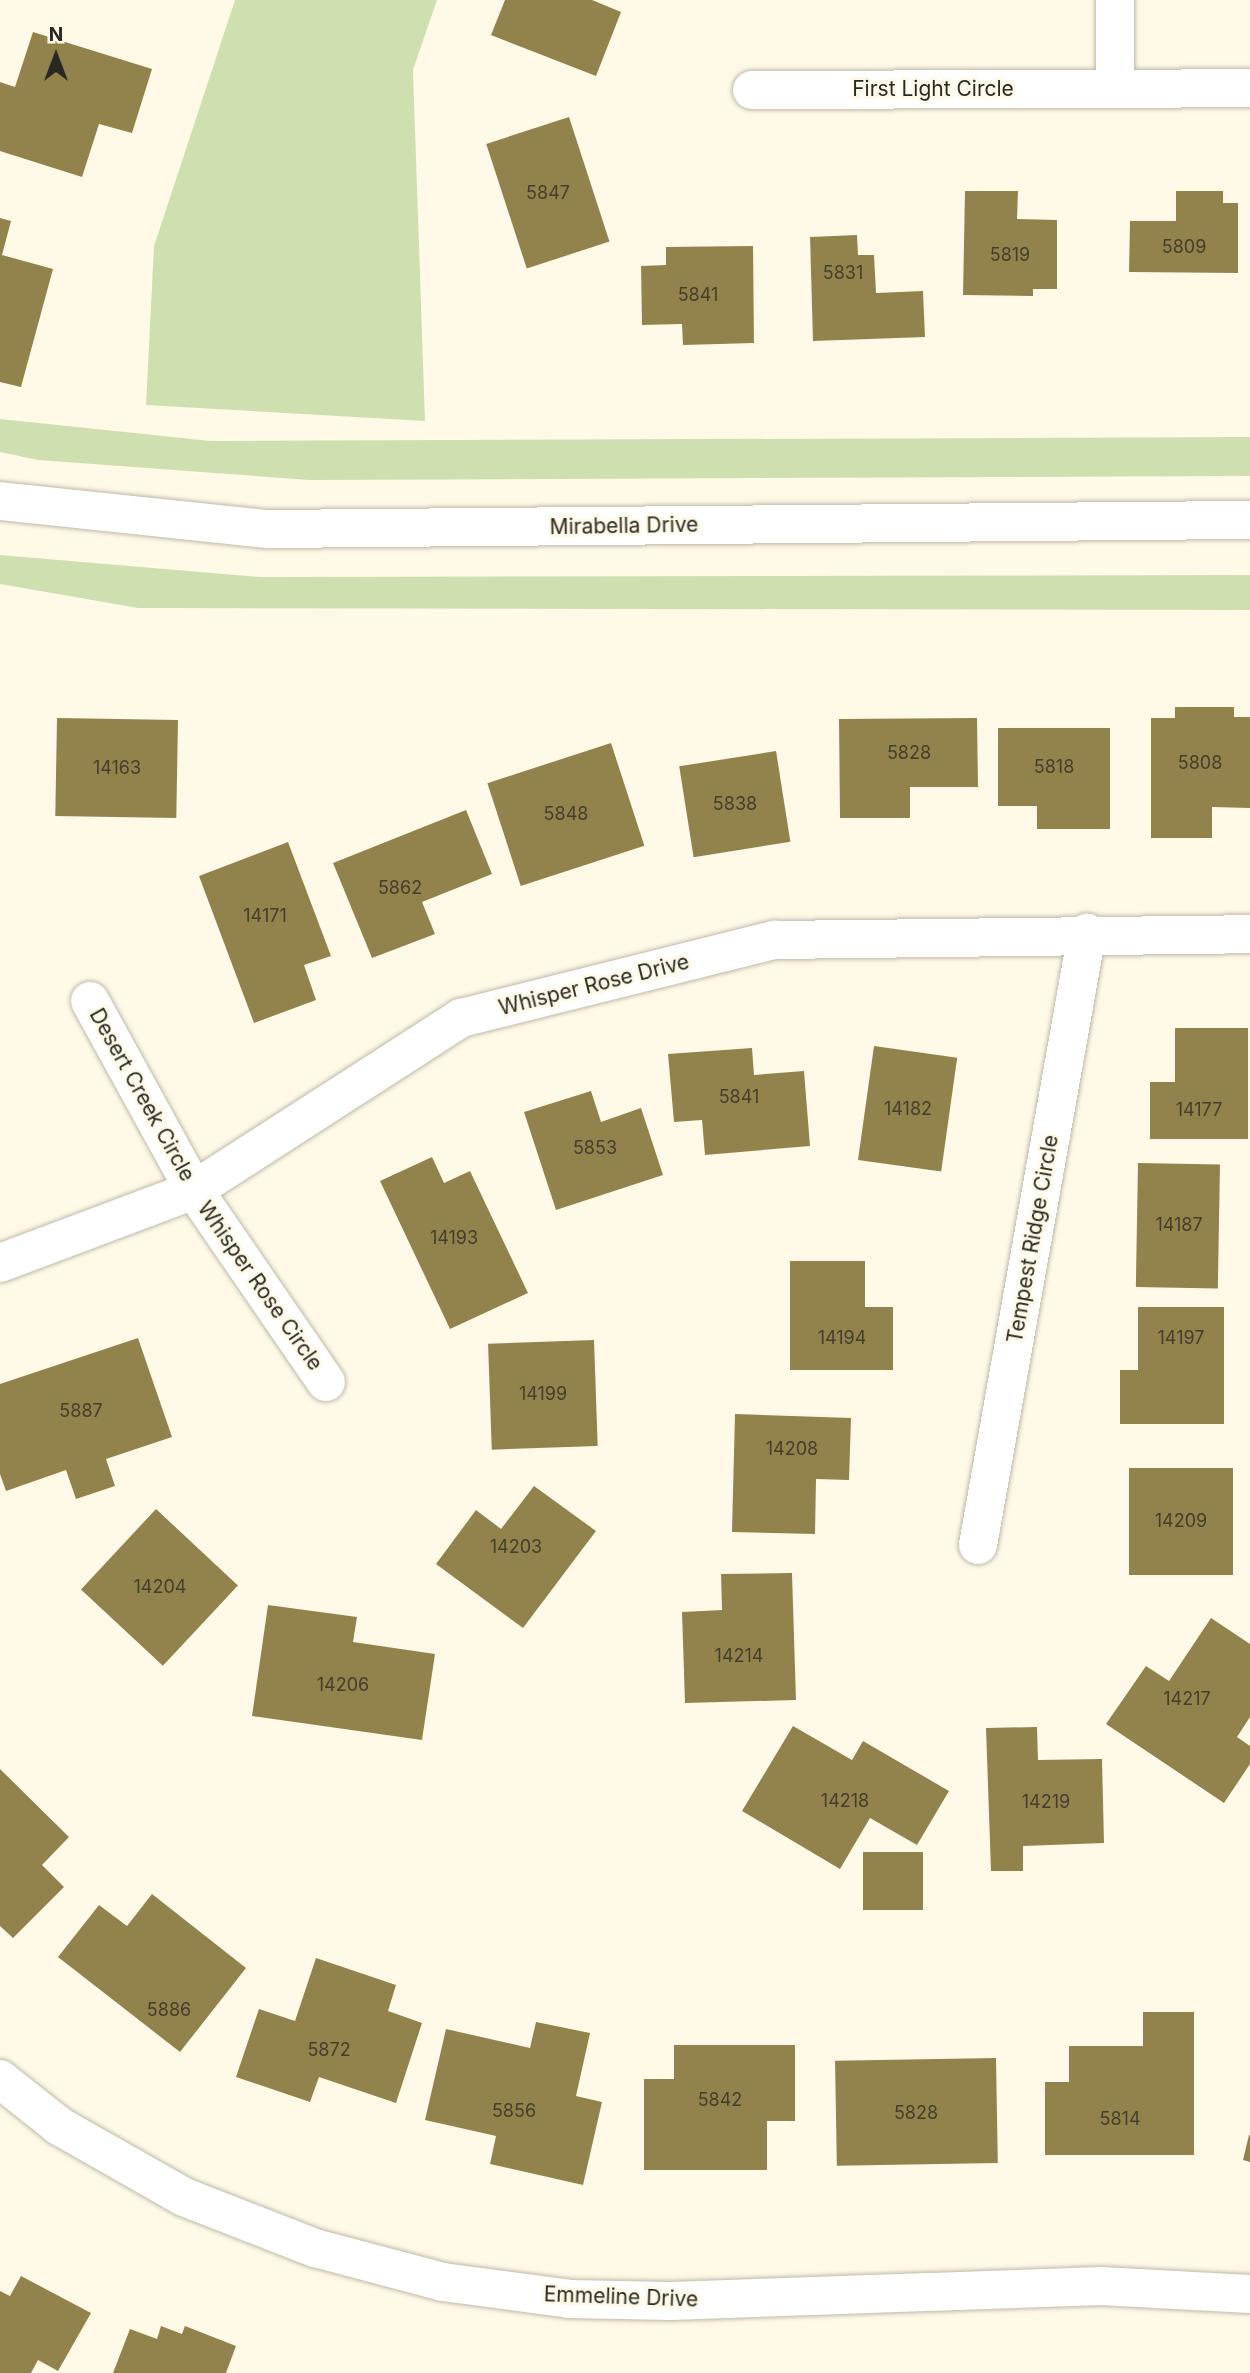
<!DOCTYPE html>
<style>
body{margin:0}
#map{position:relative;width:1250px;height:2373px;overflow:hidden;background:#fffae8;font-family:Inter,sans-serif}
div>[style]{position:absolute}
.green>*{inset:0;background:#cfe0b0}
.building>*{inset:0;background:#92834c;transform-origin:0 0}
.roads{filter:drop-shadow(0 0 2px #bebaa9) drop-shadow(0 0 2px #bebaa9)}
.minor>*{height:38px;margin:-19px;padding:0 19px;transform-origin:19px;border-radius:19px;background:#fff}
.tertiary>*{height:38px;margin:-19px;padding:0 19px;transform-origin:19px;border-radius:19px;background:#fff}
span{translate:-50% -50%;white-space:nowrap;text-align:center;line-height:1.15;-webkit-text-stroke:6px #fffae8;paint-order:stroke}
.number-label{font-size:18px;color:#443f2c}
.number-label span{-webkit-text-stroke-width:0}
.street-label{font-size:21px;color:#2a2822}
.north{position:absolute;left:21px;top:21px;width:70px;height:70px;-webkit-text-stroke:5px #fffae8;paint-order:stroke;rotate:0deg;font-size:19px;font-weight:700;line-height:28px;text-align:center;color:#2a2822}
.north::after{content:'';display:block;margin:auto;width:24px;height:32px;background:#2a2822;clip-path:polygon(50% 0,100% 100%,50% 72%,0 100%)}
</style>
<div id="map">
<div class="green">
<div style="clip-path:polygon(235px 0,437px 0,413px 70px,425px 421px,146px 405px,154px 246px)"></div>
<div style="clip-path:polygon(0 419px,211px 441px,1250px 437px,1250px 476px,309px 480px,38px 460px,0 452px)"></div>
<div style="clip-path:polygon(0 555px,260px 577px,1250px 575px,1250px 610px,138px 608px,0 584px)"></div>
</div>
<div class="building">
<div style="clip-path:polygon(505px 0,592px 0,621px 12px,596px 76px,491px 35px)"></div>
<div style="clip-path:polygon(33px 32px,152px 69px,132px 133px,99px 124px,82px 177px,0 151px,0 82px,15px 87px)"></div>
<div style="left:569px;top:117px;width:131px;height:87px;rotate:72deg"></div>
<div style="clip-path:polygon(965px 191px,1018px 191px,1017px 219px,1057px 220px,1057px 289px,1033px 289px,1033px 296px,963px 295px)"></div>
<div style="clip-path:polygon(1176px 191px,1223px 191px,1223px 203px,1238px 203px,1238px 273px,1129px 272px,1130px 221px,1176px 221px)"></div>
<div style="clip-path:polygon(0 218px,11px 221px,2px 255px,53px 269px,21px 387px,0 382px)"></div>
<div style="clip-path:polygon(857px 235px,858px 255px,874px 255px,876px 293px,923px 291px,925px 337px,813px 341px,810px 237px)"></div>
<div style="clip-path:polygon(753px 246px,754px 343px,683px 345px,682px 324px,642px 325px,641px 266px,666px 265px,666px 247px)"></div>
<div style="clip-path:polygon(1175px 707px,1234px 707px,1234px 717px,1250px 717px,1250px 808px,1212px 807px,1212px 838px,1151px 838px,1151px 718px,1175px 718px)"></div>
<div style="left:57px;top:718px;width:121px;height:98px;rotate:1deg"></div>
<div style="clip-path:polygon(977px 718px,978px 787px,910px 787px,910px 818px,840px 818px,839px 719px)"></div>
<div style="clip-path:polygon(998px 728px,1110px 728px,1110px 829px,1037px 829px,1037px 806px,998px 806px)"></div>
<div style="left:611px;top:743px;width:108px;height:130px;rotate:72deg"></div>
<div style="left:776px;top:751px;width:92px;height:98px;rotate:81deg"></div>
<div style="clip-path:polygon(466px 810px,492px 874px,422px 902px,435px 934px,372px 958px,333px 863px)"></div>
<div style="clip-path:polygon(288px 842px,331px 956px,304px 965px,316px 1000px,254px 1023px,199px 876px)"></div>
<div style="clip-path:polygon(1175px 1028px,1248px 1028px,1248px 1139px,1150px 1139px,1150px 1082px,1175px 1082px)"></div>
<div style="left:874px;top:1046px;width:84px;height:115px;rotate:8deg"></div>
<div style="clip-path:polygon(752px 1048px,754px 1075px,804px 1071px,810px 1146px,705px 1155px,702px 1120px,674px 1122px,668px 1054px)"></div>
<div style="clip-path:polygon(591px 1091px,601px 1122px,641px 1108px,663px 1175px,556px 1210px,524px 1112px)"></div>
<div style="clip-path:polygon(432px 1157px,444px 1183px,470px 1171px,528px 1293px,450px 1329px,380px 1181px)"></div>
<div style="left:1138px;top:1163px;width:82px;height:124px;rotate:1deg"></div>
<div style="clip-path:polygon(790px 1261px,865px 1261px,865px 1307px,893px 1307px,893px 1370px,790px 1370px)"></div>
<div style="clip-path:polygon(1138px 1307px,1224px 1307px,1224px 1424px,1120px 1424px,1120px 1370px,1138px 1370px)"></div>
<div style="clip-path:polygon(138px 1338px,172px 1437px,106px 1459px,115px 1486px,76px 1499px,66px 1470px,6px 1491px,0 1474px,0 1384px)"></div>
<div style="left:594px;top:1340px;width:106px;height:106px;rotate:88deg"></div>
<div style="clip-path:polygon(735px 1414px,851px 1418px,849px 1480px,816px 1479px,815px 1534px,732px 1532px)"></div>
<div style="left:1129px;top:1468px;width:104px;height:107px"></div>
<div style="clip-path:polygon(534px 1486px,596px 1531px,523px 1628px,436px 1564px,476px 1510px,501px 1529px)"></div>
<div style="left:156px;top:1509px;width:112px;height:110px;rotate:43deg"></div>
<div style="clip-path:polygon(792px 1573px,796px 1700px,685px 1703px,682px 1612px,722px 1610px,721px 1574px)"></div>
<div style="clip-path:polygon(268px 1605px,357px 1617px,353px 1642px,435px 1654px,422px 1740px,252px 1716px)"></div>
<div style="clip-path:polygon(1211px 1618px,1250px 1644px,1250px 1717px,1237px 1737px,1250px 1746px,1250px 1764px,1224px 1803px,1106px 1724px,1146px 1666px,1169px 1681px)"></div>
<div style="clip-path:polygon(793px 1726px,852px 1760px,863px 1741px,949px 1791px,917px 1845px,870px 1818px,840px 1869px,742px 1811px)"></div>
<div style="clip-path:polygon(1037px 1727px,1038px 1760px,1102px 1759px,1104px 1843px,1023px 1846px,1023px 1871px,991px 1871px,986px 1728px)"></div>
<div style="clip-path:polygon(0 1769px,69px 1837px,42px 1865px,64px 1887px,13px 1938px,0 1926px)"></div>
<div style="left:863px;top:1852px;width:60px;height:58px"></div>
<div style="clip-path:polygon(152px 1894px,246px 1968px,180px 2052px,58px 1957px,99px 1905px,127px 1926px)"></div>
<div style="clip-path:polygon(316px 1958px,396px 1985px,388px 2011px,422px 2023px,396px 2103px,319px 2077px,310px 2102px,236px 2077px,259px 2009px,295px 2021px)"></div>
<div style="clip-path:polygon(1143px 2012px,1194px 2012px,1194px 2155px,1045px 2155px,1045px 2082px,1069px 2082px,1069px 2046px,1143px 2046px)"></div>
<div style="clip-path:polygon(536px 2022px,590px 2033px,576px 2096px,602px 2102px,583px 2185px,490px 2164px,496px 2136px,425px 2120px,446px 2029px,530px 2048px)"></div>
<div style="clip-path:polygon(674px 2045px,795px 2045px,795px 2121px,767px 2121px,767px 2170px,644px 2170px,644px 2079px,674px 2079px)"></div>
<div style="left:996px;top:2058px;width:105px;height:161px;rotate:89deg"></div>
<div style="clip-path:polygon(1249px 2135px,1250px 2135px,1250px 2162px,1243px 2160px)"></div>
<div style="clip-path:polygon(21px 2276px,91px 2313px,58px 2371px,38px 2360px,31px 2373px,0 2373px,0 2291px,10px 2296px)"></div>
<div style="clip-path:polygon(161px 2326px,182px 2334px,185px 2326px,236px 2346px,226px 2373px,113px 2373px,130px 2329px,157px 2339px)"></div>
</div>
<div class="roads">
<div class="minor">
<div style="left:1115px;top:0;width:88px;rotate:90deg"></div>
<div style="left:752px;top:90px;width:498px;rotate:-0.2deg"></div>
<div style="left:90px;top:1001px;width:216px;rotate:61.2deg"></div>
<div style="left:194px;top:1190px;width:233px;rotate:55.5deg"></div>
<div style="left:0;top:1263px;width:207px;rotate:-20.6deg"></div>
<div style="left:194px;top:1190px;width:318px;rotate:-32.8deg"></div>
<div style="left:461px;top:1018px;width:324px;rotate:-14deg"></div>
<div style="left:775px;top:940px;width:475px;rotate:-0.7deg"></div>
<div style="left:978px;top:1545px;width:622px;rotate:-79.9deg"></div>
</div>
<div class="tertiary">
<div style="left:0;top:501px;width:269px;rotate:6deg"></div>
<div style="left:268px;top:529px;width:982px;rotate:-0.53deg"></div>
<div style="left:0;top:2079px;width:75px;rotate:38.5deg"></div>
<div style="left:59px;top:2126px;width:144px;rotate:29.6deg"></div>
<div style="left:184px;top:2197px;width:141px;rotate:21.3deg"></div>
<div style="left:315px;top:2248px;width:132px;rotate:14.9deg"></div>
<div style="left:443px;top:2282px;width:128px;rotate:7.6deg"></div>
<div style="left:570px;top:2299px;width:101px;rotate:1.1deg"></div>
<div style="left:671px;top:2301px;width:430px;rotate:-2deg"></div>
<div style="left:1101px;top:2286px;width:149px;rotate:3.1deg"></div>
</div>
</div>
<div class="number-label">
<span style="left:548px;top:193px">5847</span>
<span style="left:1184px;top:247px">5809</span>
<span style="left:1010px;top:255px">5819</span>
<span style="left:843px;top:273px">5831</span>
<span style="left:698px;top:295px">5841</span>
<span style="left:909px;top:753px">5828</span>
<span style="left:1200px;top:763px">5808</span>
<span style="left:1054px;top:767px">5818</span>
<span style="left:117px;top:768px">14163</span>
<span style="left:735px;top:804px">5838</span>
<span style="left:566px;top:814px">5848</span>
<span style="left:400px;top:888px">5862</span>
<span style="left:265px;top:916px">14171</span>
<span style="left:739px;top:1097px">5841</span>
<span style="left:908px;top:1109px">14182</span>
<span style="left:1199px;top:1110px">14177</span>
<span style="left:595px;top:1148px">5853</span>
<span style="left:1179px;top:1225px">14187</span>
<span style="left:454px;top:1238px">14193</span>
<span style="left:842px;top:1338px">14194</span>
<span style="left:1181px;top:1338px">14197</span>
<span style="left:543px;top:1394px">14199</span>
<span style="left:81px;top:1411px">5887</span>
<span style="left:792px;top:1449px">14208</span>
<span style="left:1181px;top:1521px">14209</span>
<span style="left:516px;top:1547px">14203</span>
<span style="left:160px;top:1587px">14204</span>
<span style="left:739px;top:1656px">14214</span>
<span style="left:343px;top:1685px">14206</span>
<span style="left:1187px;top:1699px">14217</span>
<span style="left:845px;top:1801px">14218</span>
<span style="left:1046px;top:1802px">14219</span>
<span style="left:169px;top:2010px">5886</span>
<span style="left:329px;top:2050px">5872</span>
<span style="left:720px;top:2100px">5842</span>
<span style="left:514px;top:2111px">5856</span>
<span style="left:916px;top:2113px">5828</span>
<span style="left:1120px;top:2119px">5814</span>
</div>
<div class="street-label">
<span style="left:933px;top:89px">First Light Circle</span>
<span style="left:624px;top:526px;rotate:-1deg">Mirabella Drive</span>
<span style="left:594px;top:985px;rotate:-14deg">Whisper Rose Drive</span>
<span style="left:142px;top:1095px;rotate:61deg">Desert Creek Circle</span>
<span style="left:1033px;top:1239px;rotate:-80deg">Tempest Ridge Circle</span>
<span style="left:260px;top:1286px;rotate:55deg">Whisper Rose Circle</span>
<span style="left:621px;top:2297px;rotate:2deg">Emmeline Drive</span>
</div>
<div class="north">N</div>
</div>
